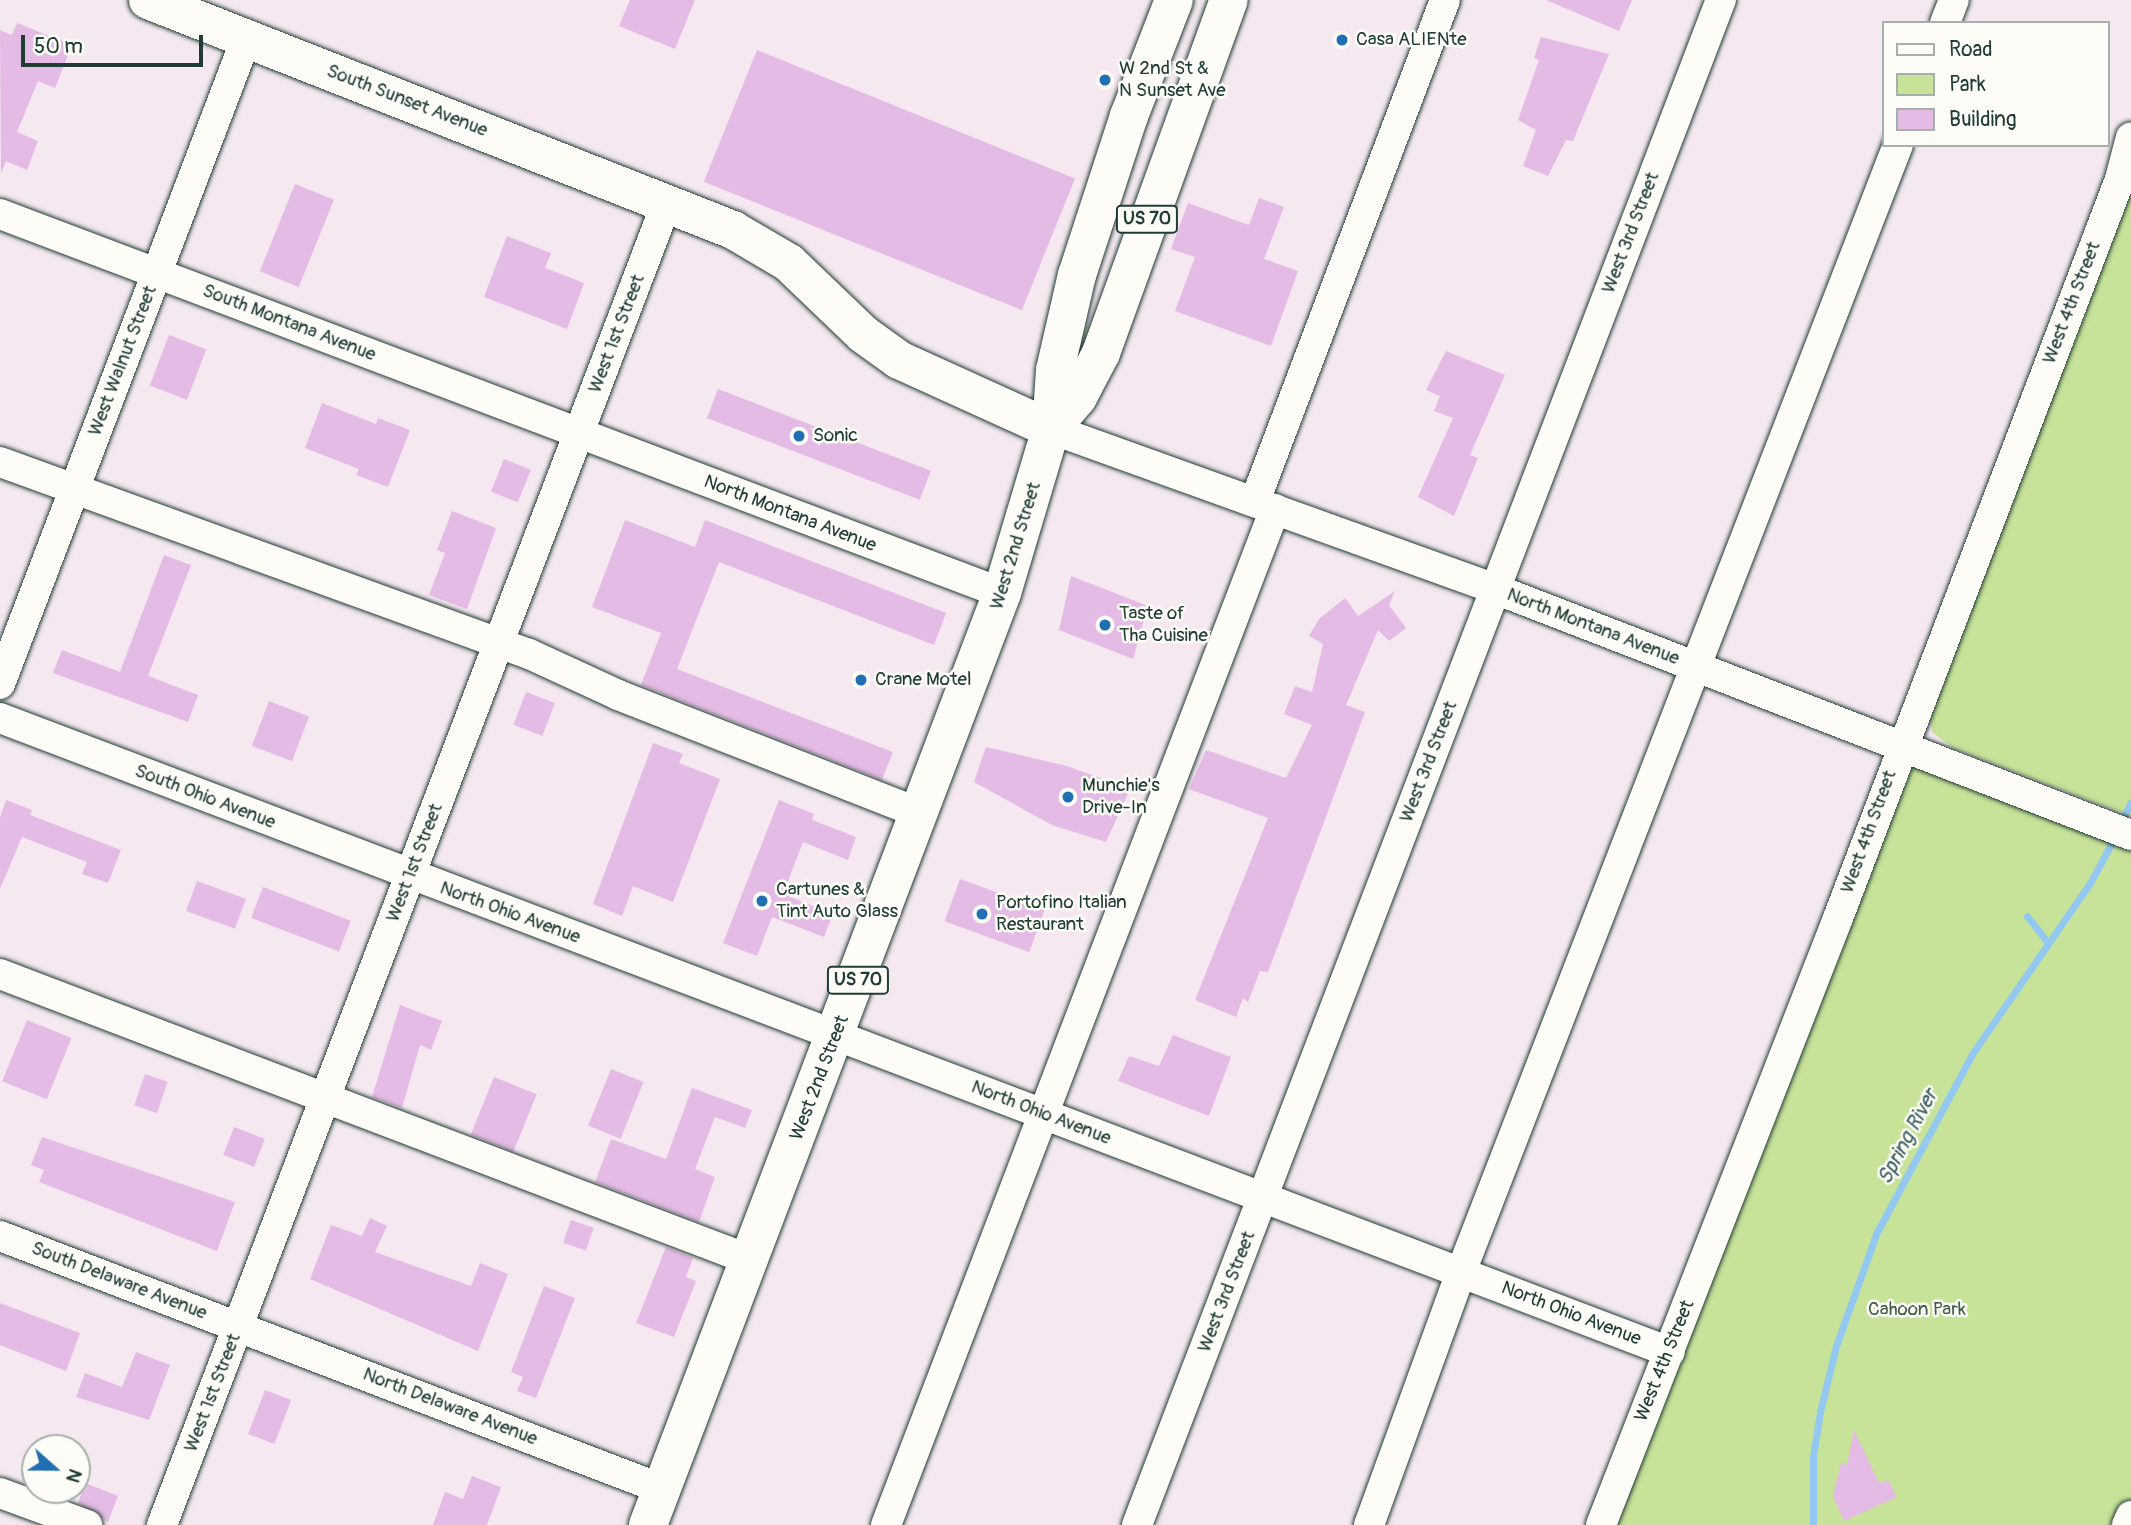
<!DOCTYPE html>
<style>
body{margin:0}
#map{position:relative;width:2131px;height:1525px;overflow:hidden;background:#f5e8f1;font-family:Pangolin,sans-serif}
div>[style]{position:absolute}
.green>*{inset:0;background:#c7e299}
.stream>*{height:7px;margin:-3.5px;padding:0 3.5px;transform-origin:3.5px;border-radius:3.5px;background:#93c8f1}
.building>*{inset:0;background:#e3bbe4;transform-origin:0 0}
.roads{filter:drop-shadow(0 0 2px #1f3d34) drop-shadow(0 0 2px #1f3d34)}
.minor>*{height:30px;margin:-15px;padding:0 15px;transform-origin:15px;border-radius:15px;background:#fdfcf7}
.major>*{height:38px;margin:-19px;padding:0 19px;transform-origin:19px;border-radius:19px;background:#fdfcf7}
.dots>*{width:19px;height:19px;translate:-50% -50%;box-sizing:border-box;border:4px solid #fdfcf7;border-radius:50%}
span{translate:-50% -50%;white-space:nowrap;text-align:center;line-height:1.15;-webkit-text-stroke:5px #fdfcf7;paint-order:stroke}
.shield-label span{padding:2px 5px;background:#fdfcf7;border:2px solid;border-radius:5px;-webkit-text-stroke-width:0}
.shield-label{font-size:18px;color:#1f3d34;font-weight:700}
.poi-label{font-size:19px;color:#1f3d34}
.left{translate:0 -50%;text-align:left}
.street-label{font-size:19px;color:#1f3d34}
.park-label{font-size:19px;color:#415e48}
.water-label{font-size:21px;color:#3c6063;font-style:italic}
.legend{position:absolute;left:1882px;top:21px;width:228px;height:126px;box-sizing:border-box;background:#fdfcf7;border:2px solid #a4b0a9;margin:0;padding:9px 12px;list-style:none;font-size:21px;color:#1f3d34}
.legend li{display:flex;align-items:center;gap:14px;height:35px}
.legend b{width:35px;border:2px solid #a4b0a9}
.north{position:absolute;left:21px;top:1434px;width:70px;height:70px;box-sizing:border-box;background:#fdfcf7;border:2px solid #a4b0a9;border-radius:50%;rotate:111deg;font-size:19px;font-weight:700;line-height:28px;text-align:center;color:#1f3d34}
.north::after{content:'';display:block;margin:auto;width:24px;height:32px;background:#1f6fb2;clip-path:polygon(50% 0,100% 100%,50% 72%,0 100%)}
.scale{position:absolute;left:21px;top:35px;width:182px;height:32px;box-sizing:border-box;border:4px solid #1f3d34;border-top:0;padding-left:9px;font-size:21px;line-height:24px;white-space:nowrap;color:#1f3d34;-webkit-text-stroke:5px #fdfcf7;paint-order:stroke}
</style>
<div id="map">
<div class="green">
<div style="clip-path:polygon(2131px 188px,2131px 816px,1953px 748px,1932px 732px,1930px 719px)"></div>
<div style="clip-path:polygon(1902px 745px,2131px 838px,2131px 1516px,2127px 1525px,1601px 1525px)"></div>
</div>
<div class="stream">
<div style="left:2121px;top:823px;width:23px;rotate:-65deg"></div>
<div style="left:2027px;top:916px;width:34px;rotate:52deg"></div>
<div style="left:1813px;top:1525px;width:68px;rotate:-90deg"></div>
<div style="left:1813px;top:1457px;width:46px;rotate:-81.2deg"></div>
<div style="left:1820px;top:1412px;width:68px;rotate:-76.4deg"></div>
<div style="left:1836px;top:1346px;width:119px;rotate:-70.3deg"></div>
<div style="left:1876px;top:1234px;width:204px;rotate:-61.9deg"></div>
<div style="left:1972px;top:1054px;width:208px;rotate:-55.4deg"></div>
<div style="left:2090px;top:883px;width:52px;rotate:-61.5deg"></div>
</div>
<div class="building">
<div style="clip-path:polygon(630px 0,695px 0,675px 49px,619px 26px)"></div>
<div style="clip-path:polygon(1546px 0,1632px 0,1619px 31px)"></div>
<div style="clip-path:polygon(17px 23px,72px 45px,55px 88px,38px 81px,17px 132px,38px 141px,27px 170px,6px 161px,1px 173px,0 30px,12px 35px)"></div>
<div style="clip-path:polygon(1541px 37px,1609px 54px,1573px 141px,1566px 140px,1548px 176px,1523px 166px,1536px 130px,1518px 120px,1539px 60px,1534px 58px)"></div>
<div style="left:757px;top:50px;width:343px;height:142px;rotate:22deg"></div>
<div style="left:295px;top:184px;width:42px;height:94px;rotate:22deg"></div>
<div style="clip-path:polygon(1259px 198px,1284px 207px,1264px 259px,1298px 271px,1271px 346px,1175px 311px,1195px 257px,1171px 249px,1188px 203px,1249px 225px)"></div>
<div style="clip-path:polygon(507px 236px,551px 253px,545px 268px,584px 283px,567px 329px,484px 297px)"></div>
<div style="left:169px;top:335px;width:40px;height:54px;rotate:21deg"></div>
<div style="clip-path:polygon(1446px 351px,1505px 375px,1470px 455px,1478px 458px,1454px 516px,1418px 497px,1453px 418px,1434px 411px,1440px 396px,1426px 390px)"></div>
<div style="left:718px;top:389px;width:228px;height:31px;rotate:21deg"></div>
<div style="clip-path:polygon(322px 403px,376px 424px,378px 418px,410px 430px,388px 487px,356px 475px,359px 469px,305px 448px)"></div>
<div style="left:504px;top:459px;width:29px;height:35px;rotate:22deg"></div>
<div style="clip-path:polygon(452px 511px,496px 528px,467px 609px,429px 595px,445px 553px,437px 550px)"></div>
<div style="clip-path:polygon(625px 520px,695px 547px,705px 520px,946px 613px,934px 645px,719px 562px,677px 669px,893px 752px,882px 780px,641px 685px,661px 633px,592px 607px)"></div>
<div style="clip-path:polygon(164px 555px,191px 565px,148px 676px,198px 695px,188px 722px,53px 673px,62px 650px,120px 672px)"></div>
<div style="clip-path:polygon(1071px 576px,1148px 606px,1133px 659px,1059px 630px)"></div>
<div style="clip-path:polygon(1395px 591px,1389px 605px,1406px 628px,1389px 641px,1378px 630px,1346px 705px,1365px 712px,1268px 972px,1260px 971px,1248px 1002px,1243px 998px,1236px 1017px,1195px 1000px,1268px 818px,1189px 789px,1206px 750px,1286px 778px,1312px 725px,1284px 714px,1295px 686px,1312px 692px,1323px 644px,1309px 636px,1319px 619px,1345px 598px,1358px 616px)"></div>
<div style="left:526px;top:692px;width:31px;height:35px;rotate:21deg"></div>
<div style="left:269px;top:701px;width:43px;height:48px;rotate:21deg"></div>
<div style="clip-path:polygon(653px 743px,683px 754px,679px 763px,720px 779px,673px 902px,633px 886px,622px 916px,593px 904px)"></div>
<div style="clip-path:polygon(986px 747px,1067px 766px,1130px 789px,1106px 842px,1052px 825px,974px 782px)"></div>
<div style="clip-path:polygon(6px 800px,32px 810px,30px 815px,121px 850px,108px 883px,82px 874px,87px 862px,22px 837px,0 889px,0 817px)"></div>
<div style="clip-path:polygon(779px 800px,814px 814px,812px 820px,856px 837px,848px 860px,803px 842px,783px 894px,833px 914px,824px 937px,772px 917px,757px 956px,723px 943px)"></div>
<div style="left:960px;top:879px;width:90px;height:45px;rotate:20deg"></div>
<div style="left:197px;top:881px;width:52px;height:32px;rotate:20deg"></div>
<div style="left:263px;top:887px;width:94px;height:33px;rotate:21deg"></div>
<div style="clip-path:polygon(400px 1005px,442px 1021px,431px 1050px,420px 1045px,402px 1108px,372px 1097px)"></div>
<div style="left:27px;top:1020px;width:48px;height:66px;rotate:22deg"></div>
<div style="clip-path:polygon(1173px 1035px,1231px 1057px,1209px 1116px,1118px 1081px,1129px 1056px,1159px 1066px)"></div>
<div style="left:611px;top:1069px;width:35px;height:61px;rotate:22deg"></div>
<div style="left:145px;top:1074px;width:24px;height:33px;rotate:19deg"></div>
<div style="left:494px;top:1077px;width:46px;height:62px;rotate:22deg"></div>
<div style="clip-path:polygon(692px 1088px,752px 1110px,745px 1128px,715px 1117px,695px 1169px,715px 1177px,699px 1222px,595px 1182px,611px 1139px,666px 1159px)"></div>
<div style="left:234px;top:1127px;width:33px;height:30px;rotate:21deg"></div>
<div style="clip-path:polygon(42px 1137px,235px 1202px,217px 1251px,39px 1182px,44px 1170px,31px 1165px)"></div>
<div style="clip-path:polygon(370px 1218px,387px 1226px,375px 1252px,471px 1286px,480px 1263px,508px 1274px,478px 1351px,310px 1279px,331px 1225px,362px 1236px)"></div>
<div style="left:571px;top:1220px;width:24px;height:24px;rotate:19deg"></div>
<div style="clip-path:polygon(666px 1247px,693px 1258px,686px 1277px,696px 1281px,674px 1337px,636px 1323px)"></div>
<div style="clip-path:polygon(544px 1286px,575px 1298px,536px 1398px,517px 1391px,523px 1377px,511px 1372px)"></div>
<div style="clip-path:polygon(0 1303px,80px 1333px,66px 1371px,0 1345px)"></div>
<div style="clip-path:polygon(136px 1352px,170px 1365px,149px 1420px,76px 1397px,85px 1373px,122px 1387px)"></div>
<div style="left:265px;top:1390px;width:28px;height:47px;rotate:21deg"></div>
<div style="clip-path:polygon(1854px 1430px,1879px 1483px,1888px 1480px,1897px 1497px,1844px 1521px,1833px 1496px,1841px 1463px,1847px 1465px)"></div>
<div style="clip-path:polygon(472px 1476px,501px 1487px,487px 1525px,433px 1525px,445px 1492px,463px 1499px)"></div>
<div style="clip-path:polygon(85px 1483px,118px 1496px,108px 1522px,78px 1503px)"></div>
</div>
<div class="roads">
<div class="minor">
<div style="left:1945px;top:23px;width:25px;rotate:-69deg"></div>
<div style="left:0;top:214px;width:1071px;rotate:20.72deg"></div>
<div style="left:1051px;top:429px;width:472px;rotate:19.8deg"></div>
<div style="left:1495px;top:589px;width:682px;rotate:21.15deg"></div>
<div style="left:0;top:462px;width:563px;rotate:19.95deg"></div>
<div style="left:529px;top:654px;width:98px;rotate:24.7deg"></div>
<div style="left:618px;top:695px;width:326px;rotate:21.4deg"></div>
<div style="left:1255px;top:501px;width:536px;rotate:-69.23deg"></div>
<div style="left:0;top:684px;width:690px;rotate:-69.12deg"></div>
<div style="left:0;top:718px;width:1786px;rotate:20.79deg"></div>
<div style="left:0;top:974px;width:803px;rotate:20.87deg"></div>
<div style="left:0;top:1236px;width:709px;rotate:20.92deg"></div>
<div style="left:0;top:1493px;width:93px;rotate:20.2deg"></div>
<div style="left:162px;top:1525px;width:1416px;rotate:-69.11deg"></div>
<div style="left:886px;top:1525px;width:1088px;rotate:-69.05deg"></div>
<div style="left:1137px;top:1525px;width:1633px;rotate:-69.05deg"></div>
<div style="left:1369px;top:1525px;width:269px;rotate:-70deg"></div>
<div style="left:1461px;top:1272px;width:1209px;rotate:-68.81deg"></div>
<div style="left:1601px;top:1525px;width:652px;rotate:-68.67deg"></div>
<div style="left:1838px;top:918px;width:791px;rotate:-69.11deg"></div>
<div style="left:2120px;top:179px;width:43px;rotate:-75.3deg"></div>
<div style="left:2127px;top:1525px;width:10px;rotate:-66deg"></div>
</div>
<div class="major">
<div style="left:148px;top:0;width:629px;rotate:21.46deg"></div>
<div style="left:733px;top:230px;width:65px;rotate:30.5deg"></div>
<div style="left:789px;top:263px;width:103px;rotate:43.8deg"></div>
<div style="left:863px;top:334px;width:44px;rotate:35.8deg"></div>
<div style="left:899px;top:360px;width:167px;rotate:24.4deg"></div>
<div style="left:1051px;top:429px;width:42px;rotate:-49.8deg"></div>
<div style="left:1078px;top:397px;width:50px;rotate:-62.4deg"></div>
<div style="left:1101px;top:353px;width:375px;rotate:-70.1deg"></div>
<div style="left:648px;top:1525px;width:997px;rotate:-69.2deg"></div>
<div style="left:1002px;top:593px;width:171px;rotate:-73.4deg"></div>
<div style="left:1051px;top:429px;width:59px;rotate:-86.1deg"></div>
<div style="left:1055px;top:370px;width:98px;rotate:-77deg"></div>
<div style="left:1077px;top:275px;width:167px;rotate:-71.9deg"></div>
<div style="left:1129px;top:116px;width:124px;rotate:-68.8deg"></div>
</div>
</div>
<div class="dots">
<div style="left:1342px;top:40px;background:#1f6fb2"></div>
<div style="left:1105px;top:80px;background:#1f6fb2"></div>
<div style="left:799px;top:436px;background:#1f6fb2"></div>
<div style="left:1105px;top:625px;background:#1f6fb2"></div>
<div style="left:861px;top:680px;background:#1f6fb2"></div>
<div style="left:1068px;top:797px;background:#1f6fb2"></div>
<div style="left:762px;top:901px;background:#1f6fb2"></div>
<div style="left:982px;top:914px;background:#1f6fb2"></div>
</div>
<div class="shield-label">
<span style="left:1147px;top:219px">US 70</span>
<span style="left:858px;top:980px">US 70</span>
</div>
<div class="poi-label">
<span class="left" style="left:1356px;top:40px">Casa ALIENte</span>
<span class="left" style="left:1119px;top:80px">W 2nd St &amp;<br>N Sunset Ave</span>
<span class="left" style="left:813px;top:436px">Sonic</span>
<span class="left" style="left:1119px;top:625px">Taste of<br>Tha Cuisine</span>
<span class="left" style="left:875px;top:680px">Crane Motel</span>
<span class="left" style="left:1082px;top:797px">Munchie's<br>Drive-In</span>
<span class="left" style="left:776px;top:901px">Cartunes &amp;<br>Tint Auto Glass</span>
<span class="left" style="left:996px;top:914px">Portofino Italian<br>Restaurant</span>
</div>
<div class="street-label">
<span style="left:407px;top:101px;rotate:21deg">South Sunset Avenue</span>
<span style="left:1631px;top:233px;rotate:-69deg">West 3rd Street</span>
<span style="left:2072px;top:303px;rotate:-69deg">West 4th Street</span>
<span style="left:289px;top:323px;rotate:21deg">South Montana Avenue</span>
<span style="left:617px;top:334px;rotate:-69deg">West 1st Street</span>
<span style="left:123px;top:361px;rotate:-69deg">West Walnut Street</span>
<span style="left:790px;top:514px;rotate:21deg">North Montana Avenue</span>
<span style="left:1016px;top:546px;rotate:-73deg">West 2nd Street</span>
<span style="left:1593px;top:627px;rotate:21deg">North Montana Avenue</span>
<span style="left:1429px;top:762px;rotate:-69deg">West 3rd Street</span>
<span style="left:205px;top:797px;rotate:21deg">South Ohio Avenue</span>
<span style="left:1869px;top:832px;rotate:-70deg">West 4th Street</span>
<span style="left:415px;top:863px;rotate:-69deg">West 1st Street</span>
<span style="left:510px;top:913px;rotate:20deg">North Ohio Avenue</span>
<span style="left:820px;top:1078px;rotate:-69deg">West 2nd Street</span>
<span style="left:1041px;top:1113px;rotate:21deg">North Ohio Avenue</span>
<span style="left:119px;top:1281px;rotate:21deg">South Delaware Avenue</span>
<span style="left:1227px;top:1292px;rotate:-69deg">West 3rd Street</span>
<span style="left:1571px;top:1314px;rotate:21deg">North Ohio Avenue</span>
<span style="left:1665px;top:1361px;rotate:-68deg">West 4th Street</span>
<span style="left:213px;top:1393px;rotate:-69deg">West 1st Street</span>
<span style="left:450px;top:1407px;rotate:21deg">North Delaware Avenue</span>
</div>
<div class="park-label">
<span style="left:1917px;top:1310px">Cahoon Park</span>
</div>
<div class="water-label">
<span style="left:1908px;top:1137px;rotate:-62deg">Spring River</span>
</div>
<ul class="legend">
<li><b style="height:9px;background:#fdfcf7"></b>Road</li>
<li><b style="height:19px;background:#c7e299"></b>Park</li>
<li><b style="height:19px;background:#e3bbe4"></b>Building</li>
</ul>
<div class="north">N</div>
<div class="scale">50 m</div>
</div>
